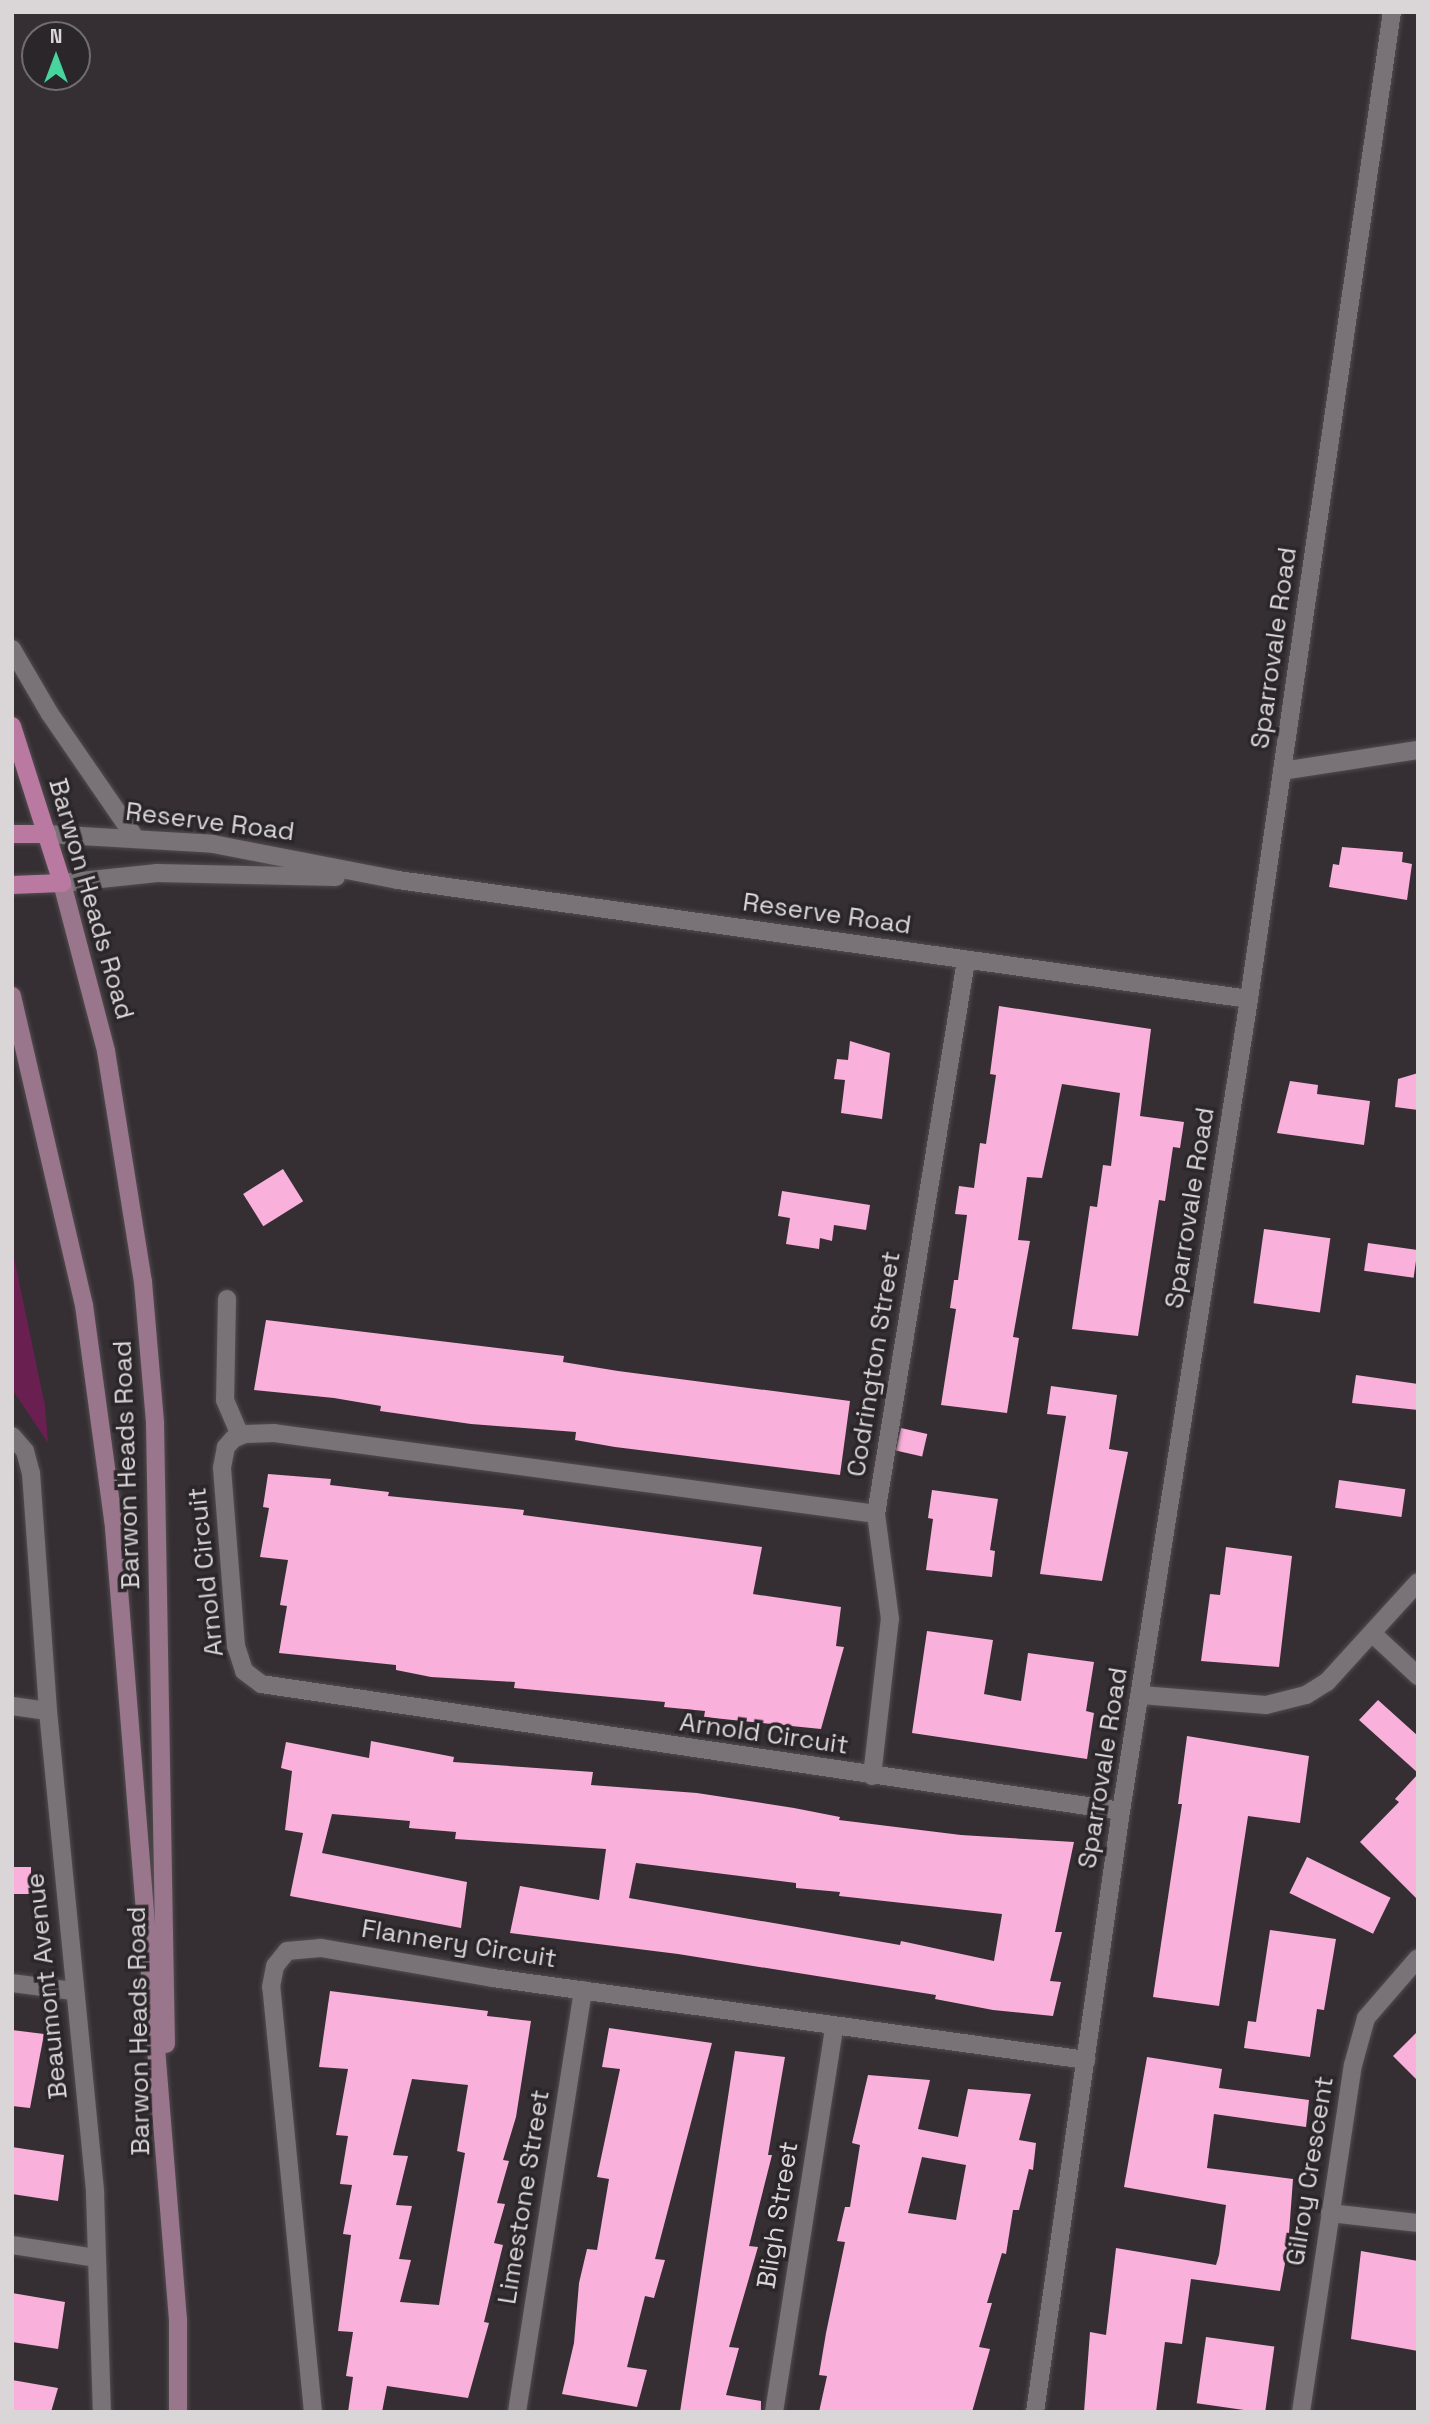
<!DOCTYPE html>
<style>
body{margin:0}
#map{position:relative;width:1430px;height:2424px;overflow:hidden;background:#352f33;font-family:"Space Grotesk",sans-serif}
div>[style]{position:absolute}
.green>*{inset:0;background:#6a1f51}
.building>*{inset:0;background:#f9b1db;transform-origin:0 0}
.roads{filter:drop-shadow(0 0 2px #524c4f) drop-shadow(0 0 2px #524c4f)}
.street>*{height:18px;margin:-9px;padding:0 9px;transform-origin:9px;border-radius:9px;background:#797276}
.secondary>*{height:18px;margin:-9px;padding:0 9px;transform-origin:9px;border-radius:9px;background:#99768b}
.primary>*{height:18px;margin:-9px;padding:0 9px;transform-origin:9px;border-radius:9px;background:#b979a0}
span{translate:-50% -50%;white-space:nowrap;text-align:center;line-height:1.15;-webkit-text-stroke:7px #2b2629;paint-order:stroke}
.street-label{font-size:26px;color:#dad6d8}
.frame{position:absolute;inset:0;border:14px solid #dad6d8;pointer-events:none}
.north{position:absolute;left:21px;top:21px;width:70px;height:70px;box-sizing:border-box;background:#2b2629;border:2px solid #716c6f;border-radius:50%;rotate:0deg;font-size:19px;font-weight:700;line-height:28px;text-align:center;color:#dad6d8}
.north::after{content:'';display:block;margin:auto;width:24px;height:32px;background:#47d49e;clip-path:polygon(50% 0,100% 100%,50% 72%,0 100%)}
</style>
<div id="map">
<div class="green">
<div style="clip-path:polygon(12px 1248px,45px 1406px,48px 1443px,12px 1389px)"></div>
</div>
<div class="building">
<div style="clip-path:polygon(1342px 847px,1403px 852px,1402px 862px,1412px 864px,1407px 900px,1329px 887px,1333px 864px,1339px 865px)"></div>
<div style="clip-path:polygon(999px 1006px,1151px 1029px,1140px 1116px,1184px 1122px,1180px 1148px,1173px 1147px,1165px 1201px,1159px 1200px,1138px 1336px,1072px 1329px,1090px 1206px,1097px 1207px,1103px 1165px,1111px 1166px,1120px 1093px,1062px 1084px,1042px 1178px,1027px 1177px,1018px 1240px,1030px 1241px,1013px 1337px,1019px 1338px,1007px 1413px,941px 1405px,956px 1309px,950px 1308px,954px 1280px,958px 1280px,967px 1215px,955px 1214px,959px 1186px,974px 1188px,980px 1143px,986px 1144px,996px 1075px,990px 1074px)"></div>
<div style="clip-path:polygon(850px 1041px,890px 1053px,882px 1119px,841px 1113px,845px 1080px,834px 1079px,837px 1059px,848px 1060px)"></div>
<div style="clip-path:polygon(1418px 1073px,1418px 1110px,1395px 1107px,1398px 1079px)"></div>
<div style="clip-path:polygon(1290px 1081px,1318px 1085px,1317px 1094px,1370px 1101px,1364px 1145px,1277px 1133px)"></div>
<div style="left:283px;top:1169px;width:38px;height:47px;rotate:58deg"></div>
<div style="clip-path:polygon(782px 1191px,870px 1205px,866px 1230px,834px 1225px,832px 1241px,820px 1238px,819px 1249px,786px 1244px,790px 1218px,778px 1216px)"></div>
<div style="left:1264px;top:1229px;width:67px;height:75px;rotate:8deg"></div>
<div style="left:1368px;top:1243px;width:50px;height:28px;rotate:8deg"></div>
<div style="clip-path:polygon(266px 1320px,564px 1356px,563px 1362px,618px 1371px,850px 1401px,840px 1475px,615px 1447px,575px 1440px,576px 1432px,471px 1424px,380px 1411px,381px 1406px,334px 1398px,254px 1390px)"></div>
<div style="clip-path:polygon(1356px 1375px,1418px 1384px,1418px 1410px,1352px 1403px)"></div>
<div style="clip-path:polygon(1051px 1386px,1117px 1395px,1109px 1449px,1128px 1452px,1102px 1581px,1040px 1574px,1066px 1416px,1047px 1414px)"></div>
<div style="left:901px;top:1428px;width:27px;height:23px;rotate:13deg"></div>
<div style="clip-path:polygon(268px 1474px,331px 1479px,330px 1485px,389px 1492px,388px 1496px,524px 1510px,523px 1515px,762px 1547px,753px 1594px,841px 1607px,836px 1646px,844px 1647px,821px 1729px,704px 1717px,705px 1711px,664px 1707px,665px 1702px,514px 1688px,515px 1682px,431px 1677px,396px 1670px,396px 1665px,279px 1653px,287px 1606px,280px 1605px,288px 1560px,260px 1557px,269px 1508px,263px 1507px)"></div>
<div style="left:1339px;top:1480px;width:67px;height:28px;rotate:8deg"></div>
<div style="clip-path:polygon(932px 1490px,998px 1499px,990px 1550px,995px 1551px,992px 1577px,926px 1570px,933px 1519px,928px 1518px)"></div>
<div style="clip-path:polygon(1226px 1547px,1292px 1556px,1279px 1667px,1201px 1661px,1210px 1594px,1220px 1595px)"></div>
<div style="clip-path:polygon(927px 1631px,993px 1640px,984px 1694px,1021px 1701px,1028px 1653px,1094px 1662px,1086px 1711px,1094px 1713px,1087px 1759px,912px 1733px)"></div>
<div style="clip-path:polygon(1378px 1700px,1418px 1736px,1418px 1773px,1359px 1720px)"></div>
<div style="clip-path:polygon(1187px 1736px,1309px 1756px,1300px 1823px,1248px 1816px,1219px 2006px,1153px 1997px,1182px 1804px,1178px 1804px)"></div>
<div style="clip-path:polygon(evenodd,371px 1741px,454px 1757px,453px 1762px,593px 1772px,591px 1785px,697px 1793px,794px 1808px,840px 1817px,839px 1820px,961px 1835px,1074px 1842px,1055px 1932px,1062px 1932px,1050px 1981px,1061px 1982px,1053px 2016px,993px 2010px,935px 1999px,936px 1995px,678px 1954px,510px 1933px,520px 1886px,599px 1900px,606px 1849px,455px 1839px,456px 1832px,409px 1828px,410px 1821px,332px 1814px,322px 1853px,467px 1882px,461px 1928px,290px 1896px,303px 1833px,285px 1830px,292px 1771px,281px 1768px,286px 1742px,369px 1758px,371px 1741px,636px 1863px,796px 1883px,796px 1888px,840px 1892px,839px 1896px,1002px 1914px,994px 1961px,901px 1941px,900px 1945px,629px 1898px,636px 1863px)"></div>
<div style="clip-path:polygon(1418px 1774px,1418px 1900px,1360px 1842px,1399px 1802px,1395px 1799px)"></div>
<div style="left:1307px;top:1857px;width:93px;height:40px;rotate:26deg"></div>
<div style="left:12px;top:1867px;width:19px;height:27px"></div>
<div style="clip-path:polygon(1270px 1930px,1336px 1939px,1324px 2010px,1317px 2009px,1310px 2057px,1244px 2048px,1248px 2021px,1256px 2022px)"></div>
<div style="clip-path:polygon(evenodd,330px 1991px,488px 2011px,487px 2016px,531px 2021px,516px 2117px,503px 2160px,509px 2161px,497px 2203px,505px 2204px,494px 2243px,503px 2245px,484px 2322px,489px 2323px,468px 2398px,387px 2386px,382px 2412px,348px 2412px,353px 2377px,346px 2376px,353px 2332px,338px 2331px,351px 2235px,343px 2234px,352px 2185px,340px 2184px,348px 2136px,336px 2135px,348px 2069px,319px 2067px,330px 1991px,412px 2079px,468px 2085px,457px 2151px,465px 2153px,439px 2305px,400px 2302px,411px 2260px,399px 2259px,412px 2206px,396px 2205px,408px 2156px,393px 2155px,412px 2079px)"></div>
<div style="clip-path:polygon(609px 2028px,712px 2043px,655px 2259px,665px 2260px,654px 2298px,645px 2296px,627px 2367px,647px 2370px,637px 2407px,562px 2394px,574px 2343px,579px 2283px,587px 2249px,597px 2250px,609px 2179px,597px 2177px,620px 2069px,602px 2067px)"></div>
<div style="clip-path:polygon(12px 2030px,44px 2034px,30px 2108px,12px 2106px)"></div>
<div style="clip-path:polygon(1418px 2031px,1418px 2081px,1393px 2056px)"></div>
<div style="clip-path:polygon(735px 2051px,785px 2057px,768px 2155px,772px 2155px,749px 2246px,758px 2247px,729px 2347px,739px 2348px,726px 2395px,761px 2401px,761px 2412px,680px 2412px)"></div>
<div style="clip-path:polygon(1147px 2057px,1222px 2069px,1219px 2088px,1309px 2100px,1306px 2127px,1214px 2114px,1207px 2168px,1293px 2179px,1288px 2247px,1280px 2291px,1191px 2279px,1182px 2344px,1165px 2342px,1156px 2412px,1084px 2412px,1090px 2332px,1106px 2335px,1116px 2248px,1216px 2265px,1219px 2255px,1226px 2205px,1124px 2187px)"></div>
<div style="clip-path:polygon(evenodd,868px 2075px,930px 2080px,918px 2129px,958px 2137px,968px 2089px,1031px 2094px,1019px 2140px,1036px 2143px,1033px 2170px,1029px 2169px,1019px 2210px,1013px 2210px,1006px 2254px,1002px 2253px,987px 2303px,992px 2303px,979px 2347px,990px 2349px,972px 2412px,819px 2412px,827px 2376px,819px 2375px,826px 2333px,845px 2242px,837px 2241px,845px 2207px,850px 2207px,860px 2145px,852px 2143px,868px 2075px,922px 2157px,966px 2165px,956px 2220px,908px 2213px,922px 2157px)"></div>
<div style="clip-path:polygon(12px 2147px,64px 2155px,58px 2201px,12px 2194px)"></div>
<div style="clip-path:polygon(1361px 2251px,1418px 2261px,1418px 2351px,1351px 2339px)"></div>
<div style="clip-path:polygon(12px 2293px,65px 2302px,58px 2349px,12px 2342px)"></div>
<div style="left:1206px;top:2337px;width:69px;height:67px;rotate:8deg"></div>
<div style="clip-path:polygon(12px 2380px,58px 2388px,51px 2412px,12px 2412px)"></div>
</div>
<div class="roads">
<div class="street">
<div style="left:12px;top:649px;width:75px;rotate:59.7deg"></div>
<div style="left:50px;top:714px;width:148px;rotate:55.5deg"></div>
<div style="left:1282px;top:771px;width:138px;rotate:-8.8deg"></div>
<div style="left:47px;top:834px;width:166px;rotate:3.4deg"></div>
<div style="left:213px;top:844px;width:188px;rotate:11deg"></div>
<div style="left:398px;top:880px;width:859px;rotate:7.96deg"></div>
<div style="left:62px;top:883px;width:96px;rotate:-6deg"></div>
<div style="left:157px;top:873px;width:179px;rotate:1.3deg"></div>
<div style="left:227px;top:1299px;width:101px;rotate:91.1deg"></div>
<div style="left:225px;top:1400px;width:38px;rotate:67deg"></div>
<div style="left:12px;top:1436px;width:20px;rotate:49deg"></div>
<div style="left:25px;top:1451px;width:23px;rotate:75deg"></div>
<div style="left:31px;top:1473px;width:239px;rotate:85.9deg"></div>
<div style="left:48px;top:1711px;width:484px;rotate:84.4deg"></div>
<div style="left:95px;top:2193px;width:219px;rotate:88.2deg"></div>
<div style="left:876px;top:1514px;width:607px;rotate:-172.34deg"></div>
<div style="left:274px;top:1433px;width:29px;rotate:178deg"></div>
<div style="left:245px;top:1434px;width:13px;rotate:157deg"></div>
<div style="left:233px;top:1439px;width:11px;rotate:131deg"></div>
<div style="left:226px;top:1447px;width:21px;rotate:101deg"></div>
<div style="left:222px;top:1468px;width:179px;rotate:85.5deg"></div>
<div style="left:236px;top:1646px;width:26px;rotate:72deg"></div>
<div style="left:244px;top:1671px;width:21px;rotate:37deg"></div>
<div style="left:261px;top:1684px;width:869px;rotate:8.4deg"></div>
<div style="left:1373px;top:1634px;width:62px;rotate:43deg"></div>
<div style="left:1141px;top:1695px;width:125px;rotate:4.6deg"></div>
<div style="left:1266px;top:1705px;width:41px;rotate:-14deg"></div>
<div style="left:1306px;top:1695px;width:25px;rotate:-32deg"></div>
<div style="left:1327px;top:1682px;width:135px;rotate:-47.7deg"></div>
<div style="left:12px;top:1706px;width:36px;rotate:8deg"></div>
<div style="left:872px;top:1776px;width:158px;rotate:-83.5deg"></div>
<div style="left:890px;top:1619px;width:106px;rotate:-97.6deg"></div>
<div style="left:876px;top:1514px;width:560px;rotate:-80.76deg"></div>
<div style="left:12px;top:1983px;width:62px;rotate:7.5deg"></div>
<div style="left:1330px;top:2213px;width:89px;rotate:6.5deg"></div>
<div style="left:12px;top:2245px;width:85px;rotate:8.8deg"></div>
<div style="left:313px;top:2412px;width:427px;rotate:-95.6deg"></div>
<div style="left:271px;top:1987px;width:21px;rotate:-79deg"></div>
<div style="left:275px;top:1966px;width:19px;rotate:-51deg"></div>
<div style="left:287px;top:1951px;width:34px;rotate:-5deg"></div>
<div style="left:321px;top:1948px;width:175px;rotate:9.9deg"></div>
<div style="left:493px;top:1978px;width:599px;rotate:7.87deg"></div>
<div style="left:517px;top:2412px;width:427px;rotate:-81.1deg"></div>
<div style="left:774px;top:2412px;width:390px;rotate:-81.1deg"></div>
<div style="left:1035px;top:2412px;width:607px;rotate:-81.86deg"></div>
<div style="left:1121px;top:1811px;width:822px;rotate:-81.04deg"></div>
<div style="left:1249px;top:999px;width:997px;rotate:-81.76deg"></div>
<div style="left:1301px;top:2412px;width:351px;rotate:-81.5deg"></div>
<div style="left:1353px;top:2065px;width:49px;rotate:-74.5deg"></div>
<div style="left:1366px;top:2018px;width:79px;rotate:-49.1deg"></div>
</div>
<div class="secondary">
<div style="left:62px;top:883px;width:174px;rotate:75.3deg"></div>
<div style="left:106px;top:1051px;width:234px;rotate:80.9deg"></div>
<div style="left:143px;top:1282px;width:142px;rotate:85.1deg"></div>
<div style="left:155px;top:1423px;width:621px;rotate:88.99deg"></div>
<div style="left:12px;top:996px;width:317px;rotate:76.9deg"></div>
<div style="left:84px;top:1305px;width:225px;rotate:82.3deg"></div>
<div style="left:114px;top:1528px;width:795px;rotate:85.38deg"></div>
<div style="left:178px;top:2320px;width:92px;rotate:90deg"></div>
</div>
<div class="primary">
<div style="left:12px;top:726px;width:165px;rotate:72.3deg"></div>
<div style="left:62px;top:883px;width:50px;rotate:177.7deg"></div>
<div style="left:12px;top:834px;width:35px"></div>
</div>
</div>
<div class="street-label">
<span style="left:1274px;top:648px;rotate:-82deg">Sparrovale Road</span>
<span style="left:210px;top:822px;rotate:7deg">Reserve Road</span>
<span style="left:91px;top:899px;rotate:74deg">Barwon Heads Road</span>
<span style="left:827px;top:914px;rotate:8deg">Reserve Road</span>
<span style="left:1190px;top:1208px;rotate:-81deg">Sparrovale Road</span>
<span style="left:874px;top:1364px;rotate:-81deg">Codrington Street</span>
<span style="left:127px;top:1465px;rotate:-92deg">Barwon Heads Road</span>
<span style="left:206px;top:1572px;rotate:-96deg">Arnold Circuit</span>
<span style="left:764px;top:1734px;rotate:8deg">Arnold Circuit</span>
<span style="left:1103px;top:1768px;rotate:-81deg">Sparrovale Road</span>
<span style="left:459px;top:1944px;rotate:9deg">Flannery Circuit</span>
<span style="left:47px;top:1986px;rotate:-96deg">Beaumont Avenue</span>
<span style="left:139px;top:2031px;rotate:-91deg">Barwon Heads Road</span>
<span style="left:1310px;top:2171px;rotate:-81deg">Gilroy Crescent</span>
<span style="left:524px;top:2197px;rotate:-81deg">Limestone Street</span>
<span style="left:778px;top:2215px;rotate:-81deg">Bligh Street</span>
</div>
<div class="frame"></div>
<div class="north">N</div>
</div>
